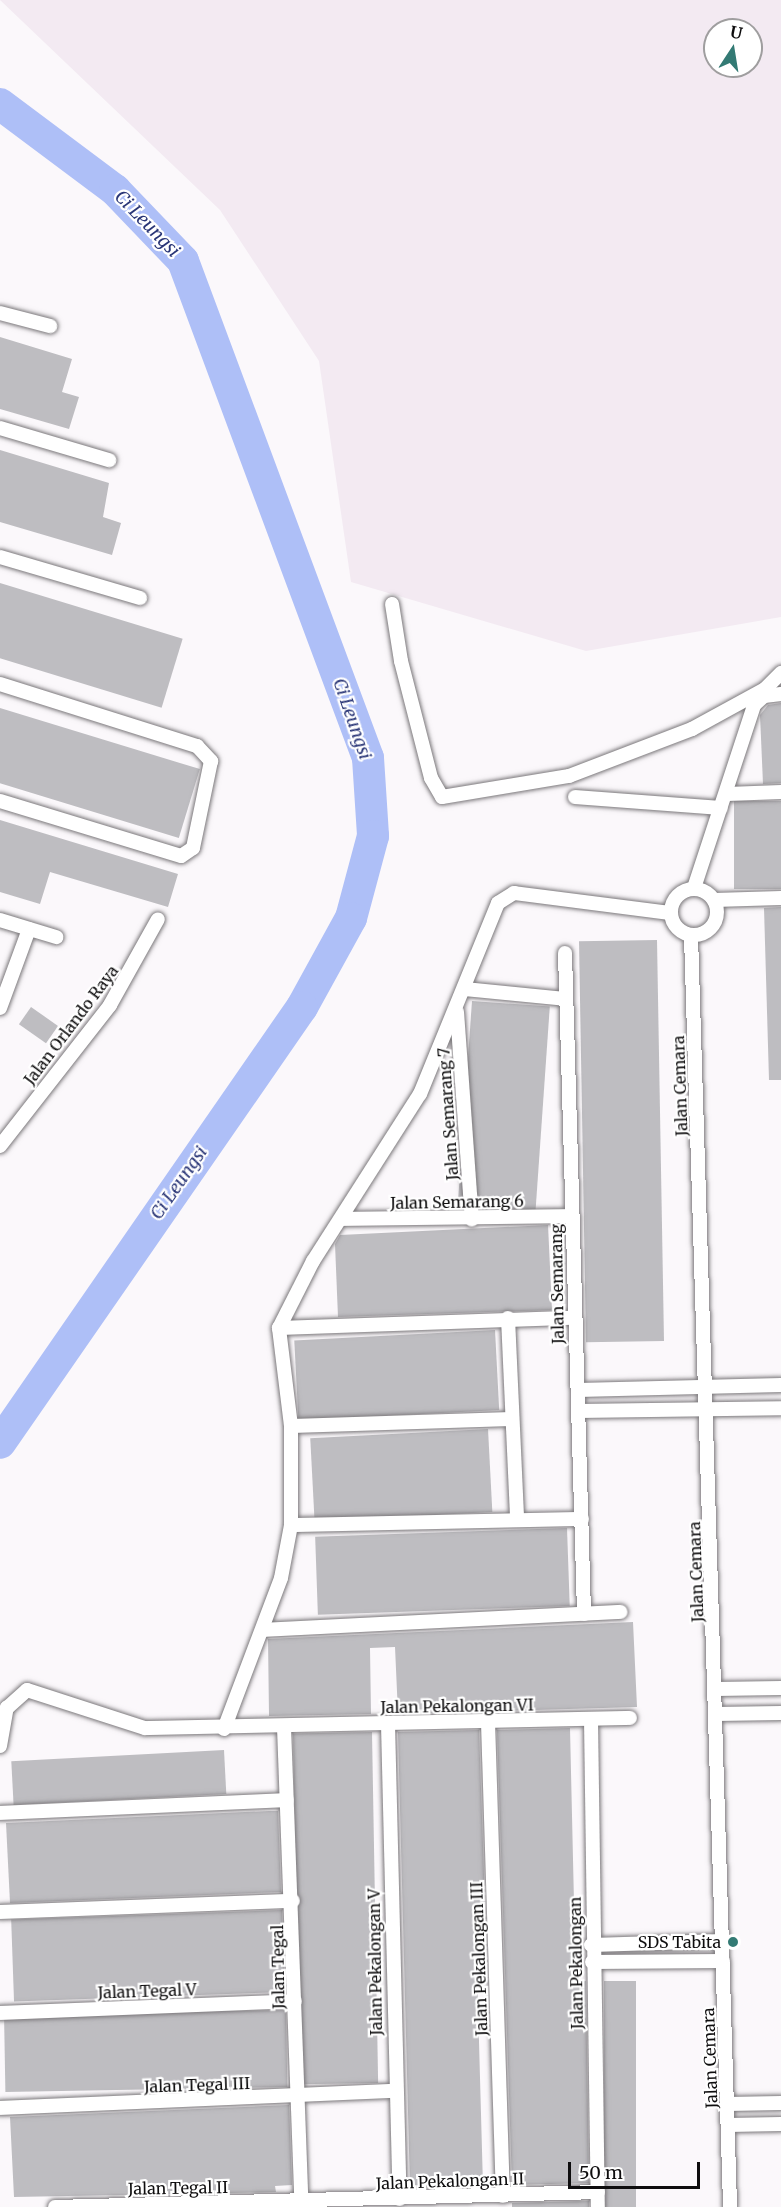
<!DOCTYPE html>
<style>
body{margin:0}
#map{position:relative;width:781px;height:2207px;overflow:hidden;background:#fbf8fb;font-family:Merriweather,serif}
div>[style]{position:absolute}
.built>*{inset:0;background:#f3eaf2}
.river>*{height:32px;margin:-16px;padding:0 16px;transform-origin:16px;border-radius:16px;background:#aebff7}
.building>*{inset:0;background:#bebdc1;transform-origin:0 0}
.roads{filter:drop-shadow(0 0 2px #7b787b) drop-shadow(0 0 2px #7b787b)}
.street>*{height:14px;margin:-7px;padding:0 7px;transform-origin:7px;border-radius:7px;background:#fff}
.street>.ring{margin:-7px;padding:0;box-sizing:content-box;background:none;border:14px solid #fff;border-radius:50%}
.dots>*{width:16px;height:16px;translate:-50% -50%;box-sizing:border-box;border:3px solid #fff;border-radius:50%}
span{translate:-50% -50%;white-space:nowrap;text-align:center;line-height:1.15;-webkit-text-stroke:4.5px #fff;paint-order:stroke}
.street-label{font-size:16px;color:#0e0d0e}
.poi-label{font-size:16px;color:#0e0d0e}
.right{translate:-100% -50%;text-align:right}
.water-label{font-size:18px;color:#2a3677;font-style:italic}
.north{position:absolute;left:703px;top:18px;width:60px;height:60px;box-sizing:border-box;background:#fff;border:2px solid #9f9e9f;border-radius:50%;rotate:12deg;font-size:16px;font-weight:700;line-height:24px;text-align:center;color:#0e0d0e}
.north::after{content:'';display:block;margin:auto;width:21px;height:27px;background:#337a74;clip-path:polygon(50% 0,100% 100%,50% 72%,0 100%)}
.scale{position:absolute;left:568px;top:2162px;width:132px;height:27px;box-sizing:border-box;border:3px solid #0e0d0e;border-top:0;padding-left:8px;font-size:18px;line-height:21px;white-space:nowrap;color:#0e0d0e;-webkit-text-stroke:4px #fff;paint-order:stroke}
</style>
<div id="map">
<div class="built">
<div style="clip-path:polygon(evenodd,0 0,781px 0,781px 617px,586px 651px,351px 582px,319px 361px,220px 210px,0 0,715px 30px,751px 30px,751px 66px,715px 66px,715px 30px)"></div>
</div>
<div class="river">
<div style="left:0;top:104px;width:144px;rotate:36.8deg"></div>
<div style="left:115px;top:190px;width:98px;rotate:46.2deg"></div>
<div style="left:183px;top:261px;width:530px;rotate:69.58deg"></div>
<div style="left:368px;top:758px;width:78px;rotate:86.3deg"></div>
<div style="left:373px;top:836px;width:85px;rotate:105deg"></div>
<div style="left:351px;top:918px;width:102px;rotate:118.8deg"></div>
<div style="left:302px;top:1007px;width:530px;rotate:124.71deg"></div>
</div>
<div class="building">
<div style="clip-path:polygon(0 337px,72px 359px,62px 392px,79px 397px,69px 429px,0 409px)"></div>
<div style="clip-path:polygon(0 450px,109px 483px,103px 517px,121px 523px,112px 555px,0 522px)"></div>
<div style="left:0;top:583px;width:191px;height:72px;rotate:17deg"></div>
<div style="clip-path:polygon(781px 703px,781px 783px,763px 784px,760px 715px,768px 705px)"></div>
<div style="left:0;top:708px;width:209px;height:72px;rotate:17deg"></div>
<div style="left:781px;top:801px;width:88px;height:47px;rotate:90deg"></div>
<div style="clip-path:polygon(0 820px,178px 874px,168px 907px,50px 872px,40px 904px,0 892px)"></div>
<div style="clip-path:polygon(781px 907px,781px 1080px,769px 1080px,764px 908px)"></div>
<div style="left:657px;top:940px;width:401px;height:78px;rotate:89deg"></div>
<div style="left:472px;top:1001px;width:78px;height:207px;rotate:4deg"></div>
<div style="left:31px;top:1007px;width:33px;height:21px;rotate:35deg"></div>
<div style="clip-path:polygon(548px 1225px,552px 1310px,338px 1317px,335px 1244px,340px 1235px)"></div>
<div style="left:495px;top:1330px;width:80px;height:201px;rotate:87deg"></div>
<div style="left:488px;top:1429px;width:83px;height:178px;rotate:87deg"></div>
<div style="left:567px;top:1528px;width:78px;height:252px;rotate:88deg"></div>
<div style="clip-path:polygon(633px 1622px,637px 1707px,398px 1714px,395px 1647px,370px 1648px,371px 1714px,269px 1716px,268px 1639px)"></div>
<div style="clip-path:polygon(570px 1728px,575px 1946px,579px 1982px,586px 1981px,589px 2183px,512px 2185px,497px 1730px)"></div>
<div style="clip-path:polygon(479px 1730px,486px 1933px,476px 1933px,483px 2186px,410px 2188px,398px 1732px)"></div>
<div style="left:372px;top:1732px;width:351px;height:79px;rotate:89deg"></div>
<div style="left:224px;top:1750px;width:44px;height:213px;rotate:87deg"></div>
<div style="clip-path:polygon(269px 1811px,278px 1811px,281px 1892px,10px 1903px,6px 1823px)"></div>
<div style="left:282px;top:1910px;width:82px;height:271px;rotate:88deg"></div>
<div style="left:604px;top:1981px;width:32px;height:226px"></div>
<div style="left:286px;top:2010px;width:77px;height:282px;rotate:89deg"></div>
<div style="clip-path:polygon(289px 2105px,292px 2185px,275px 2186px,276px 2192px,14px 2197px,10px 2117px)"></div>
<div style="clip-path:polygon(589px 2201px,589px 2207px,512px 2207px,512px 2203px)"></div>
</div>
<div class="roads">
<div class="street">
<div style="left:0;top:313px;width:52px;rotate:14.6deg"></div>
<div style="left:0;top:428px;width:114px;rotate:16.4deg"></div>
<div style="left:0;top:557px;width:146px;rotate:16.3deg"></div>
<div style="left:392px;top:604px;width:58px;rotate:81deg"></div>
<div style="left:401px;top:661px;width:121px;rotate:75.6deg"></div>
<div style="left:431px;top:778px;width:22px;rotate:60deg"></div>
<div style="left:442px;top:797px;width:129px;rotate:-9.4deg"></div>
<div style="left:569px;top:776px;width:132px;rotate:-20.9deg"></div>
<div style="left:692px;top:729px;width:83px;rotate:-28.7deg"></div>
<div style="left:765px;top:689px;width:23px;rotate:-45deg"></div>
<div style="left:0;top:684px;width:207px;rotate:17.5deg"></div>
<div style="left:197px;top:746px;width:21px;rotate:47deg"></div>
<div style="left:211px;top:761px;width:89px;rotate:101.7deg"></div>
<div style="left:193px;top:848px;width:14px;rotate:146deg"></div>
<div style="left:181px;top:856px;width:189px;rotate:-163.1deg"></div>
<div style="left:727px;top:794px;width:54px;rotate:-2.1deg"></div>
<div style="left:575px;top:797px;width:146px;rotate:4.3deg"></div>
<div style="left:694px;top:888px;width:193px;rotate:-71.8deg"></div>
<div style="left:754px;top:705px;width:13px;rotate:-42deg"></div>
<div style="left:764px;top:696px;width:17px;rotate:-7deg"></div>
<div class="ring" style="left:671px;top:889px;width:32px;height:32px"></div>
<div style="left:714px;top:900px;width:67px;rotate:-1.7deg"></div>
<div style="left:0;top:920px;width:59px;rotate:16.9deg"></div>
<div style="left:691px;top:936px;width:1272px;rotate:88.24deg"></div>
<div style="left:565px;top:953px;width:661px;rotate:88.35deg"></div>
<div style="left:464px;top:989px;width:102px;rotate:5.6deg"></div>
<div style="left:0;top:1008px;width:84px;rotate:-69.8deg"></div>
<div style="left:457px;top:1012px;width:208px;rotate:85.9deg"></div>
<div style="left:0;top:1146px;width:179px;rotate:-52deg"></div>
<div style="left:110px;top:1005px;width:98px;rotate:-60.8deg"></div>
<div style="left:342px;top:1219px;width:230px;rotate:-0.7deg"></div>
<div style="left:508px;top:1318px;width:200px;rotate:87.4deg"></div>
<div style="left:279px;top:1328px;width:293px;rotate:-2deg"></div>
<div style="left:578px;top:1390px;width:203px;rotate:-1.4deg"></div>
<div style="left:578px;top:1411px;width:203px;rotate:-0.8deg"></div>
<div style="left:291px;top:1426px;width:221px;rotate:-1.8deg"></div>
<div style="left:291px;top:1525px;width:291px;rotate:-1.2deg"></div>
<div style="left:263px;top:1630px;width:358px;rotate:-2.9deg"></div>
<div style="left:716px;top:1689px;width:65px;rotate:-0.9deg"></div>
<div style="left:716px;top:1714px;width:65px;rotate:-0.9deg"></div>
<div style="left:591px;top:1719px;width:488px;rotate:89.2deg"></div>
<div style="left:488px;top:1722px;width:474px;rotate:88.2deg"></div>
<div style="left:388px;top:1724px;width:475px;rotate:88.6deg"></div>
<div style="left:284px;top:1727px;width:480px;rotate:87.9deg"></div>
<div style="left:224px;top:1729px;width:161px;rotate:-69.3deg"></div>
<div style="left:281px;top:1578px;width:54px;rotate:-79.3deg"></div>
<div style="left:291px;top:1525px;width:99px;rotate:-90deg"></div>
<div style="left:291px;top:1426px;width:99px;rotate:-97deg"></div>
<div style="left:279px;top:1328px;width:75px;rotate:-63.1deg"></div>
<div style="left:313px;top:1261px;width:198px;rotate:-57.4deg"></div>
<div style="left:420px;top:1094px;width:206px;rotate:-67.8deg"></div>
<div style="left:498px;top:903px;width:19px;rotate:-32deg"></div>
<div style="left:514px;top:893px;width:158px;rotate:7.3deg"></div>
<div style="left:0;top:1746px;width:39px;rotate:-80deg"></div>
<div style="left:7px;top:1708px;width:27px;rotate:-42deg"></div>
<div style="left:27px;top:1690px;width:124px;rotate:17.9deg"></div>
<div style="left:145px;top:1728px;width:485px;rotate:-1.2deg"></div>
<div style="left:0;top:1813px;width:287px;rotate:-2.6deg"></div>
<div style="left:0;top:1912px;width:293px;rotate:-2.2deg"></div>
<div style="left:591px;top:1945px;width:132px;rotate:-1.7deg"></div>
<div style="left:592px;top:1962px;width:131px;rotate:-0.4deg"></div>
<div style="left:0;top:2013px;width:295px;rotate:-2.3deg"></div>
<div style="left:727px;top:2104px;width:54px;rotate:-1.1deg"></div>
<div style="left:0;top:2108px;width:394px;rotate:-2.5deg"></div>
<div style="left:728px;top:2125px;width:53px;rotate:-1.1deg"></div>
<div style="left:55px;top:2207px;width:543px;rotate:-1.58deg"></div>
</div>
</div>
<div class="dots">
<div style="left:733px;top:1942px;background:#337a74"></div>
</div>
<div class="street-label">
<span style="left:71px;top:1025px;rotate:-53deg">Jalan Orlando Raya</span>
<span style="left:680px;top:1086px;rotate:-92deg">Jalan Cemara</span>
<span style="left:448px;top:1114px;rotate:-94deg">Jalan Semarang 7</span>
<span style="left:457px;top:1202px;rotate:-1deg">Jalan Semarang 6</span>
<span style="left:557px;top:1284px;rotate:-91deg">Jalan Semarang</span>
<span style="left:696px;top:1572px;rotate:-92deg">Jalan Cemara</span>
<span style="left:457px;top:1706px;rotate:-1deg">Jalan Pekalongan VI</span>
<span style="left:479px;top:1959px;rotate:-92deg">Jalan Pekalongan III</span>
<span style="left:375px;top:1962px;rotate:-91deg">Jalan Pekalongan V</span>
<span style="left:576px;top:1963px;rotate:-91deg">Jalan Pekalongan</span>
<span style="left:278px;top:1967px;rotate:-91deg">Jalan Tegal</span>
<span style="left:147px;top:1991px;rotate:-2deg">Jalan Tegal V</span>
<span style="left:710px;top:2058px;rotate:-92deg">Jalan Cemara</span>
<span style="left:197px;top:2085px;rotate:-2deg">Jalan Tegal III</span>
<span style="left:450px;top:2181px;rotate:-2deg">Jalan Pekalongan II</span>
<span style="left:178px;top:2188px;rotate:-1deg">Jalan Tegal II</span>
</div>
<div class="poi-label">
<span class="right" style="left:721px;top:1942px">SDS Tabita</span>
</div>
<div class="water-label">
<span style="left:147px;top:224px;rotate:46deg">Ci Leungsi</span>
<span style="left:352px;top:719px;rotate:71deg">Ci Leungsi</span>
<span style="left:179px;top:1183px;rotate:-55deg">Ci Leungsi</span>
</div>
<div class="north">U</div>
<div class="scale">50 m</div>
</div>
